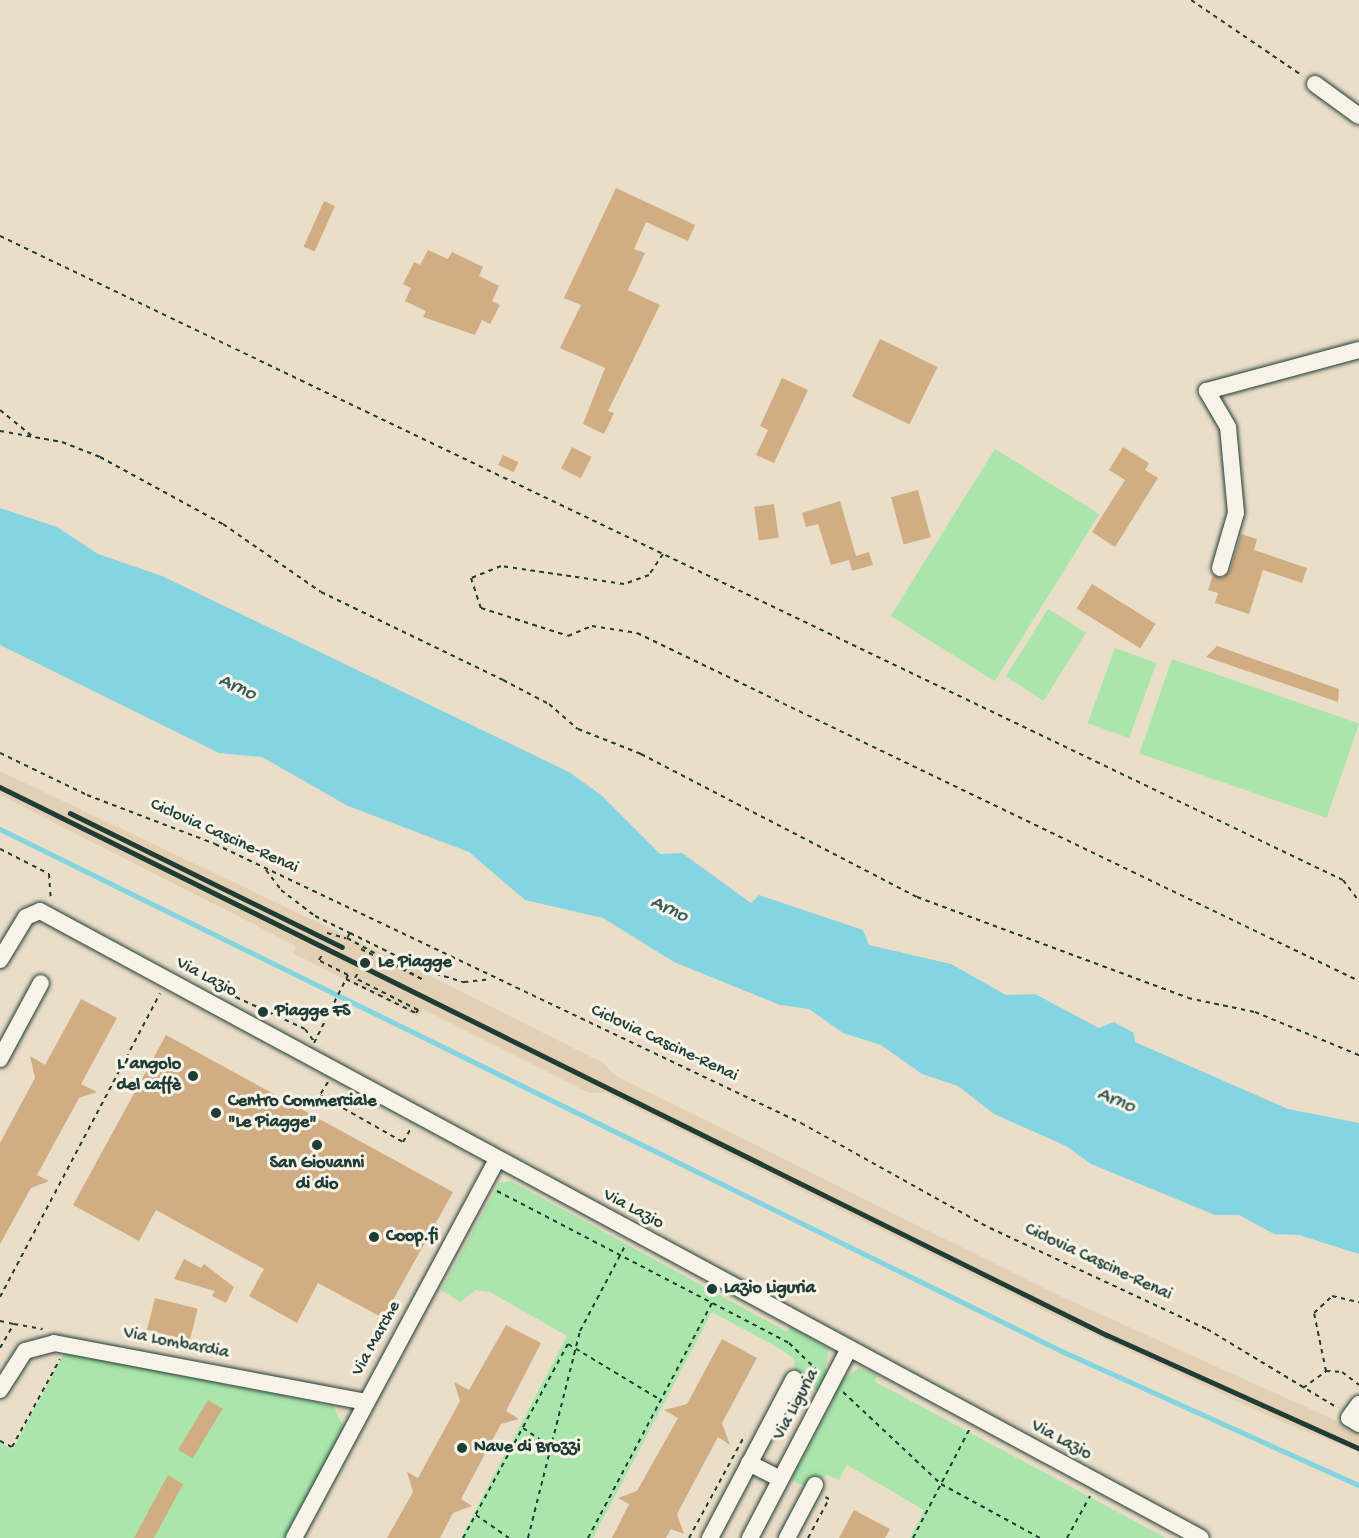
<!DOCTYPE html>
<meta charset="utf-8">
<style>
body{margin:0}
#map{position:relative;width:1359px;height:1538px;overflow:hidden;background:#ebdec9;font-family:"Gochi Hand",sans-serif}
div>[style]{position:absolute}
.built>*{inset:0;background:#e3cfb4}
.green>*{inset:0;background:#aae6ab;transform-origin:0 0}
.water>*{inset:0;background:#84d4e1}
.stream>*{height:4.5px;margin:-2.25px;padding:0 2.25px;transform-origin:2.25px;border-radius:2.25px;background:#84d4e1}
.building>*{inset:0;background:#d0ad82;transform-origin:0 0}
.path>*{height:2px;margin-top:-1px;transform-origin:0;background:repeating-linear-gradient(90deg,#1f3d34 0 4.5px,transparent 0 9px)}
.roads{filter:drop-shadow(0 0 2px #1f3d34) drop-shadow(0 0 2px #1f3d34)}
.street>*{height:16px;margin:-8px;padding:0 8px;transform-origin:8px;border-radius:8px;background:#f7f3e8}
.rail>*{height:4.5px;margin:-2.25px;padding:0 2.25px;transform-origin:2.25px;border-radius:2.25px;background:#1f3d34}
.dots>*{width:16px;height:16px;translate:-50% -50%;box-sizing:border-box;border:3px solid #f7f3e8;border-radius:50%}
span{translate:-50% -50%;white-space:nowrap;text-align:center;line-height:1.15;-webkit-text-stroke:6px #f7f3e8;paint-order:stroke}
.street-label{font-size:18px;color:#1f3d34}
.poi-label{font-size:18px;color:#1f3d34;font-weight:700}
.left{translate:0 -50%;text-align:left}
.right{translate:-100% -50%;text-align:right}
.water-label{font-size:20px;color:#335b57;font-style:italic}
</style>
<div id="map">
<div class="built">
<div style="clip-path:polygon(0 771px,428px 975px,603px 1063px,614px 1075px,1058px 1295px,1359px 1431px,1359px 1452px,1278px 1420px,1050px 1314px,606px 1093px,589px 1093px,423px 1009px,418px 1017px,293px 953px,296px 946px,0 795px)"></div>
</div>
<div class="green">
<div style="left:995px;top:449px;width:123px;height:197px;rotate:32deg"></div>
<div style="left:1048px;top:609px;width:45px;height:80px;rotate:32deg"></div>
<div style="left:1115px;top:648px;width:44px;height:80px;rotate:20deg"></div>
<div style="left:1172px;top:659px;width:198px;height:100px;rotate:19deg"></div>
<div style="clip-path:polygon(511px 1181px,787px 1332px,791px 1327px,829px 1349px,825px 1369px,843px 1379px,859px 1368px,870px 1372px,878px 1376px,874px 1381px,1166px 1538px,910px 1538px,924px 1510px,847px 1465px,839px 1480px,827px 1475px,808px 1488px,791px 1480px,834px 1400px,796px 1379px,794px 1359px,784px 1351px,712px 1312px,593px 1538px,461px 1538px,567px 1336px,490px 1292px,475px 1290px,460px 1302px,441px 1290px,499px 1183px)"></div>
<div style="clip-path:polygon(65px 1352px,333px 1406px,344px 1428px,286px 1538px,0 1538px,0 1443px,13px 1449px)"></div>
</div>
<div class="water">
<div style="clip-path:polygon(0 508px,57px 527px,98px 554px,162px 576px,569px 772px,601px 795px,660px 854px,682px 853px,751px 903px,759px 895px,863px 930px,869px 945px,951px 964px,1006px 995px,1035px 994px,1099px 1028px,1114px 1022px,1134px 1033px,1135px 1042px,1288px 1109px,1359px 1123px,1359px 1254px,1299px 1235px,1274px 1234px,1239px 1215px,1215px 1215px,1091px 1164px,1066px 1146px,994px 1114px,958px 1086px,922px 1074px,881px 1045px,843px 1033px,809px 1009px,780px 1005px,674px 962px,603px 918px,525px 900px,469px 852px,348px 806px,262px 757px,219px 753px,0 645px)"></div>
</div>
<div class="stream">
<div style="left:0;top:829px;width:1186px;rotate:26.18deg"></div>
<div style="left:1064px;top:1352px;width:324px;rotate:24.3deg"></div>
</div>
<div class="building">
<div style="clip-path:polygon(616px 188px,695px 225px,688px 241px,646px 222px,634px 249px,645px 253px,628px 290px,660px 305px,608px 411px,614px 413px,604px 434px,583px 424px,605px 368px,560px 348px,581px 305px,564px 298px)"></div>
<div style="left:324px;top:201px;width:12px;height:50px;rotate:24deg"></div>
<div style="clip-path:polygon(428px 250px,448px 259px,452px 252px,483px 267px,479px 276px,499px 286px,492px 301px,500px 305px,490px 324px,482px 320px,475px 335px,423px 317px,426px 311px,405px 301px,411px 288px,403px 284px,414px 262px,420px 265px)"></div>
<div style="left:880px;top:339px;width:64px;height:64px;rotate:26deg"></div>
<div style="clip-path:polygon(782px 378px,808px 390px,774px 463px,756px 455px,768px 430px,760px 426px)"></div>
<div style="left:572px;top:447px;width:22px;height:24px;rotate:27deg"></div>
<div style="clip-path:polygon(1123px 447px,1149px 463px,1145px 470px,1158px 478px,1115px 547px,1092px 532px,1125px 480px,1109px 470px)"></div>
<div style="left:503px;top:455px;width:17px;height:11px;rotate:25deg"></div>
<div style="left:918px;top:490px;width:49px;height:28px;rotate:75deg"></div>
<div style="clip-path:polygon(840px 501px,856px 556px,869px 552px,873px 565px,852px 571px,849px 560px,831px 565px,818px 524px,806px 527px,802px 513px)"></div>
<div style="left:774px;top:504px;width:34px;height:20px;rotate:82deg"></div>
<div style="clip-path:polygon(1241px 534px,1257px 539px,1254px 550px,1307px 568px,1302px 583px,1263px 570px,1249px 614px,1215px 603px,1218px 593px,1208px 590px,1213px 575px,1222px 578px,1230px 571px)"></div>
<div style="left:1092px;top:584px;width:75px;height:29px;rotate:32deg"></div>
<div style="clip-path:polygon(1217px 646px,1339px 689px,1338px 702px,1206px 657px)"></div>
<div style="clip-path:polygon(81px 999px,117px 1018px,81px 1084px,97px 1092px,79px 1098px,37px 1175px,49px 1181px,31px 1188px,0 1244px,0 1143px,35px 1078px,30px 1056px,45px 1065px)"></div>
<div style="clip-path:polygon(166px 1035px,453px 1192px,383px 1318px,318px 1283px,297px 1323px,249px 1296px,264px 1269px,156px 1210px,139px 1241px,73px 1205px)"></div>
<div style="clip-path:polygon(184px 1259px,201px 1268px,204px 1264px,234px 1287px,226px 1303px,212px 1296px,215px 1291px,174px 1279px)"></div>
<div style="left:155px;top:1298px;width:44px;height:33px;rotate:14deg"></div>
<div style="clip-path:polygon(506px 1325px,541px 1343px,506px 1411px,519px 1419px,501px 1424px,461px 1499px,472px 1506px,453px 1513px,440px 1538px,387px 1538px,413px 1492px,407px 1472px,418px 1478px,460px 1401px,454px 1382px,469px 1390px)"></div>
<div style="clip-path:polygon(722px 1339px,757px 1358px,722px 1423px,730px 1445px,718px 1437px,677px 1514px,684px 1534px,671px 1529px,666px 1538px,612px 1538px,629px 1504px,618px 1498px,637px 1491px,678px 1418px,664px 1410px,687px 1404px)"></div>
<div style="left:208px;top:1400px;width:17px;height:58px;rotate:31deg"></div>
<div style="clip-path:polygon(168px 1475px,183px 1484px,154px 1538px,134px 1538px)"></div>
<div style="clip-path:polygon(854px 1510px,890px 1529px,885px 1538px,839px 1538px)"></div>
</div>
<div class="path">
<div style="left:1191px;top:0;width:135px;rotate:34.2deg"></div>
<div style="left:0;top:236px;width:1489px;rotate:25.62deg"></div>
<div style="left:1343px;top:880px;width:26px;rotate:53deg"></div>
<div style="left:0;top:410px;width:41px;rotate:39.1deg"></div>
<div style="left:0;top:431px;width:63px;rotate:10.1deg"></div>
<div style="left:62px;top:442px;width:41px;rotate:21.5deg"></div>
<div style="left:100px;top:457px;width:140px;rotate:28.6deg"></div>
<div style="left:223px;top:524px;width:119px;rotate:34.8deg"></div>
<div style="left:321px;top:592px;width:202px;rotate:25.8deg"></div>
<div style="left:503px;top:680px;width:52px;rotate:27.6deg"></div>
<div style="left:549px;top:704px;width:38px;rotate:41deg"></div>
<div style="left:578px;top:729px;width:68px;rotate:21.6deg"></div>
<div style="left:641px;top:754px;width:311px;rotate:27.4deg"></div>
<div style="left:917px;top:897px;width:289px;rotate:20.4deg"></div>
<div style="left:1188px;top:998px;width:68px;rotate:11.8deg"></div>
<div style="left:1255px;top:1012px;width:113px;rotate:22.5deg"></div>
<div style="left:663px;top:554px;width:25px;rotate:124deg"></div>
<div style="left:649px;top:575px;width:27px;rotate:160deg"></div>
<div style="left:624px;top:584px;width:124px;rotate:-171.7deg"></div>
<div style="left:501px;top:566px;width:32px;rotate:158deg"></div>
<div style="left:471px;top:578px;width:32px;rotate:72deg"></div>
<div style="left:481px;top:608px;width:91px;rotate:17.8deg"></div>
<div style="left:568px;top:636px;width:26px;rotate:-23deg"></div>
<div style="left:592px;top:626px;width:46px;rotate:8.8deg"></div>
<div style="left:637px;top:633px;width:801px;rotate:25.73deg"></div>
<div style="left:0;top:753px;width:97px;rotate:25.8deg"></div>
<div style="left:87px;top:795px;width:137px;rotate:20.9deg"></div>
<div style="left:215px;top:844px;width:649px;rotate:25.46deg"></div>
<div style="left:801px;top:1123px;width:216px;rotate:29.1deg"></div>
<div style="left:990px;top:1228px;width:239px;rotate:25deg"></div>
<div style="left:1207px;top:1329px;width:153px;rotate:31.1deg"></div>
<div style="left:0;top:849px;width:55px;rotate:27deg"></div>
<div style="left:49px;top:874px;width:26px;rotate:86deg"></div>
<div style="left:266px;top:870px;width:25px;rotate:53deg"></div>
<div style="left:281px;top:890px;width:43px;rotate:37.4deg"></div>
<div style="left:315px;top:916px;width:39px;rotate:26deg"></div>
<div style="left:350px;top:933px;width:86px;rotate:26.3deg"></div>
<div style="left:427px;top:971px;width:39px;rotate:17deg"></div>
<div style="left:464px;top:982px;width:27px;rotate:-6deg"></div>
<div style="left:327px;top:933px;width:20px;rotate:15deg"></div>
<div style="left:350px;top:933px;width:6px;rotate:121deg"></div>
<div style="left:347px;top:938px;width:85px;rotate:28.7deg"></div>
<div style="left:361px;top:949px;width:68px;rotate:26.2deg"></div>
<div style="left:346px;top:979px;width:78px;rotate:25.9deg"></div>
<div style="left:416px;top:1013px;width:4px;rotate:-56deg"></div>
<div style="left:418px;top:1010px;width:71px;rotate:-153.1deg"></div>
<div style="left:355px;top:978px;width:8px;rotate:-60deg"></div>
<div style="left:203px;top:982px;width:112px;rotate:24.7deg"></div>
<div style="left:305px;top:1029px;width:14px;rotate:54deg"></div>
<div style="left:314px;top:1043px;width:76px;rotate:-63.4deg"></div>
<div style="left:348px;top:975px;width:33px;rotate:-153deg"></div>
<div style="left:319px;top:960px;width:8px;rotate:-60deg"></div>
<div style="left:328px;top:1082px;width:15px;rotate:122deg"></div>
<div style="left:320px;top:1095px;width:95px;rotate:29.5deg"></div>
<div style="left:403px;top:1142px;width:16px;rotate:-60deg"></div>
<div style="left:497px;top:1191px;width:329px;rotate:27.5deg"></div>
<div style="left:789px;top:1343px;width:43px;rotate:44.1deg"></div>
<div style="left:0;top:1297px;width:343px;rotate:-62.2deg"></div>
<div style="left:0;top:1321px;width:14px;rotate:12deg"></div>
<div style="left:0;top:1348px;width:28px;rotate:-60deg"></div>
<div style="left:14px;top:1324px;width:29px;rotate:10deg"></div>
<div style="left:1326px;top:1371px;width:59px;rotate:-101.7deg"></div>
<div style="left:1314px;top:1313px;width:25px;rotate:-43deg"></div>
<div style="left:1332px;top:1296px;width:28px;rotate:13deg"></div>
<div style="left:1303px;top:1388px;width:29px;rotate:-36deg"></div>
<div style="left:1326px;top:1371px;width:16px;rotate:4deg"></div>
<div style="left:1342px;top:1372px;width:21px;rotate:37deg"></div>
<div style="left:843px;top:1392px;width:134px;rotate:43.2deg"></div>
<div style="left:941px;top:1484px;width:113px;rotate:28.6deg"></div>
<div style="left:523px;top:1428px;width:32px;rotate:34deg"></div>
<div style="left:0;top:1441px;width:13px;rotate:27deg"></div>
<div style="left:12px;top:1447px;width:100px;rotate:-61.4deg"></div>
<div style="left:476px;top:1515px;width:40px;rotate:34.9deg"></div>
<div style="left:463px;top:1538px;width:221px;rotate:-61.6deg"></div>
<div style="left:568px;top:1344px;width:109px;rotate:31.1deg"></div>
<div style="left:528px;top:1538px;width:213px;rotate:-75.9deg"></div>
<div style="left:580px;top:1331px;width:98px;rotate:-62.1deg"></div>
<div style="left:588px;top:1538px;width:266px;rotate:-62.2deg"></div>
<div style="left:689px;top:1538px;width:117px;rotate:-61.5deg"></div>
<div style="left:808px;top:1538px;width:44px;rotate:-61.7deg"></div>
<div style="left:829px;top:1499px;width:4px;rotate:-153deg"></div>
<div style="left:913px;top:1538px;width:122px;rotate:-62.6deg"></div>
<div style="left:1067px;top:1538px;width:48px;rotate:-61.3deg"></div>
</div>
<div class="roads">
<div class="street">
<div style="left:1315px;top:84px;width:54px;rotate:36deg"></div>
<div style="left:1220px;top:568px;width:57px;rotate:-73.8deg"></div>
<div style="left:1236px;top:513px;width:86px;rotate:-95.3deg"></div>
<div style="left:1228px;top:427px;width:42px;rotate:-120.3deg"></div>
<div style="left:1207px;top:391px;width:157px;rotate:-15.1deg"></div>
<div style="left:0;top:960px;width:50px;rotate:-58.8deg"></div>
<div style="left:26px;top:917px;width:15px;rotate:-23deg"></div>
<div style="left:40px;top:911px;width:1319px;rotate:28.37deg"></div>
<div style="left:0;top:1059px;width:86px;rotate:-61.7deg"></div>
<div style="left:0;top:1390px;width:46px;rotate:-57.3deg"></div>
<div style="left:25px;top:1351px;width:30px;rotate:-15deg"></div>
<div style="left:54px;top:1343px;width:317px;rotate:10.7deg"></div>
<div style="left:1359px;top:1404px;width:17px;rotate:126deg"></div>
<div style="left:1349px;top:1418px;width:12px;rotate:31deg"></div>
<div style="left:749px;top:1463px;width:35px;rotate:27deg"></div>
<div style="left:294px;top:1538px;width:430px;rotate:-61.8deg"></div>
<div style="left:710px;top:1538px;width:180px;rotate:-62.2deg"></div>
<div style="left:750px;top:1538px;width:213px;rotate:-62.4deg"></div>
<div style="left:787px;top:1538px;width:60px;rotate:-62.2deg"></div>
</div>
</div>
<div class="rail">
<div style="left:0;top:787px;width:1235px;rotate:26.34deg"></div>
<div style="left:1107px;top:1335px;width:276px;rotate:24.2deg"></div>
<div style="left:70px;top:813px;width:303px;rotate:26.2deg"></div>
</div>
<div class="dots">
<div style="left:365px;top:963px;background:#1f3d34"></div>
<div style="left:263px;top:1012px;background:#1f3d34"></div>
<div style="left:193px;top:1076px;background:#1f3d34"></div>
<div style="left:216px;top:1113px;background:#1f3d34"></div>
<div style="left:317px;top:1145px;background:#1f3d34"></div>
<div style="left:374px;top:1237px;background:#1f3d34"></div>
<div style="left:712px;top:1289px;background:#1f3d34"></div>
<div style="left:462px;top:1448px;background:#1f3d34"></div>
</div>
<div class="street-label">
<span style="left:224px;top:837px;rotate:24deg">Ciclovia Cascine-Renai</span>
<span style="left:206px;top:978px;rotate:28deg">Via Lazio</span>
<span style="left:664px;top:1044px;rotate:25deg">Ciclovia Cascine-Renai</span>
<span style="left:633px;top:1210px;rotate:28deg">Via Lazio</span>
<span style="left:1098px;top:1263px;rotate:25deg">Ciclovia Cascine-Renai</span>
<span style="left:377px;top:1339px;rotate:-61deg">Via Marche</span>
<span style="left:176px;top:1344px;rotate:11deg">Via Lombardia</span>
<span style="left:797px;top:1405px;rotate:-62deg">Via Liguria</span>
<span style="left:1061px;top:1441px;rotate:28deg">Via Lazio</span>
</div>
<div class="poi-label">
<span class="left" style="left:378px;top:963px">Le Piagge</span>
<span class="left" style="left:275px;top:1012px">Piagge FS</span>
<span class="right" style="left:181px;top:1076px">L’angolo<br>del caffè</span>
<span class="left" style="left:228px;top:1113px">Centro Commerciale<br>"Le Piagge"</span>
<span style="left:317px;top:1175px">San Giovanni<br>di dio</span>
<span class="left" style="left:386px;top:1237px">Coop.fi</span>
<span class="left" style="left:724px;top:1289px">Lazio Liguria</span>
<span class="left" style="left:474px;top:1448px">Nave di Brozzi</span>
</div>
<div class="water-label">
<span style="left:237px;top:688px;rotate:25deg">Arno</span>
<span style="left:669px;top:910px;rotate:26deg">Arno</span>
<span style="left:1116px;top:1101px;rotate:23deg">Arno</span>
</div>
</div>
